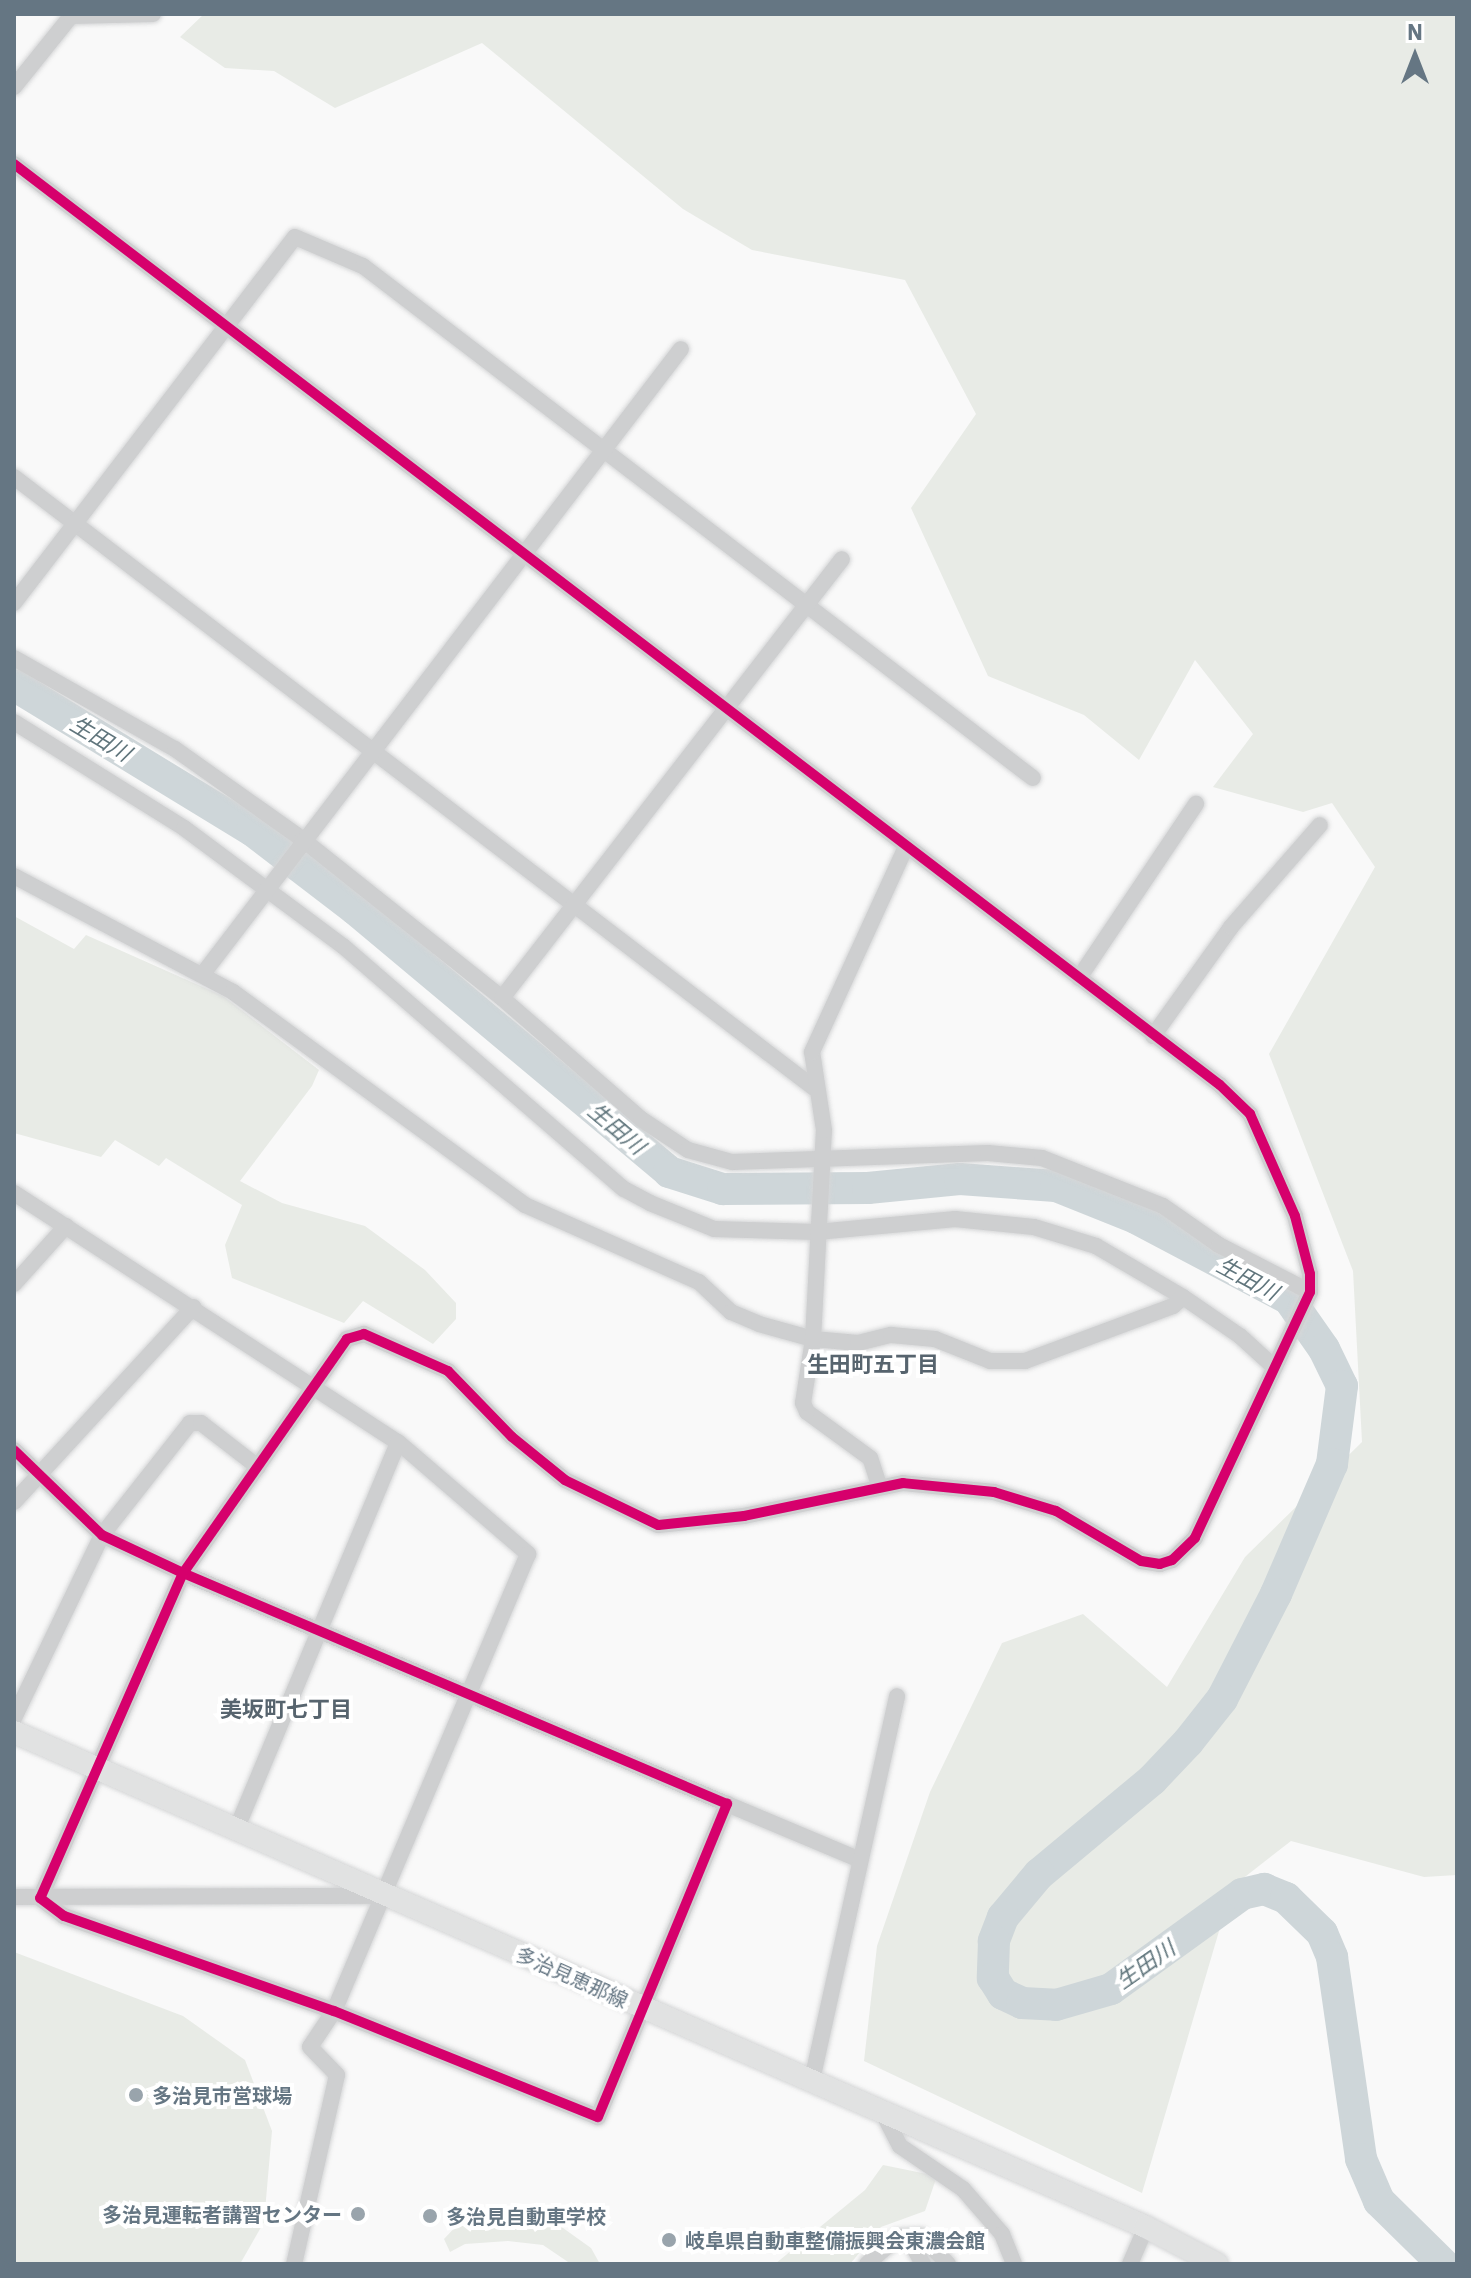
<!DOCTYPE html>
<meta charset="utf-8">
<style>
body{margin:0}
#map{position:relative;width:1471px;height:2278px;overflow:hidden;background:#f9f9f9;font-family:"IBM Plex Sans","Noto Sans JP",sans-serif}
div>[style]{position:absolute}
.green>*{inset:0;background:#e8ebe6}
.river>*{height:32px;margin:-16px;padding:0 16px;transform-origin:16px;border-radius:16px;background:#ced6d9}
.roads{filter:drop-shadow(0 0 2px #d5d6d7) drop-shadow(0 0 2px #d5d6d7)}
.minor>*{height:16px;margin:-8px;padding:0 8px;transform-origin:8px;border-radius:8px;background:#cecfd0}
.major>*{height:22px;margin:-11px;padding:0 11px;transform-origin:11px;border-radius:11px;background:#e1e2e2}
.cycleway>*{height:10px;margin:-5px;padding:0 5px;transform-origin:5px;border-radius:5px;background:#d6006c}
.dots>*{width:22px;height:22px;translate:-50% -50%;box-sizing:border-box;border:4px solid #fff;border-radius:50%}
span{translate:-50% -50%;white-space:nowrap;text-align:center;line-height:1.15;-webkit-text-stroke:8px #fff;paint-order:stroke}
.street-label{font-size:20px;color:#657683}
.poi-label{font-size:20px;color:#657683;font-weight:700}
.left{translate:0 -50%;text-align:left}
.right{translate:-100% -50%;text-align:right}
.water-label{font-size:22px;color:#60757c;font-style:italic}
.neighbourhood-label{font-size:22px;color:#57646e;font-weight:700}
.frame{position:absolute;inset:0;border:16px solid #657683;pointer-events:none}
.north{position:absolute;left:1375px;top:16px;width:80px;height:80px;-webkit-text-stroke:6px #fff;paint-order:stroke;rotate:0deg;font-size:22px;font-weight:700;line-height:32px;text-align:center;color:#657683}
.north::after{content:'';display:block;margin:auto;width:28px;height:36px;background:#657683;clip-path:polygon(50% 0,100% 100%,50% 72%,0 100%)}
</style>
<div id="map">
<div class="green">
<div style="clip-path:polygon(204px 14px,1457px 14px,1457px 1875px,1424px 1877px,1291px 1841px,1232px 1887px,1142px 2193px,864px 2061px,877px 1946px,930px 1792px,1002px 1643px,1083px 1614px,1167px 1687px,1245px 1557px,1362px 1442px,1353px 1271px,1269px 1054px,1375px 867px,1332px 803px,1303px 812px,1213px 787px,1253px 734px,1195px 660px,1139px 760px,1084px 715px,988px 676px,911px 508px,976px 414px,905px 280px,752px 250px,683px 209px,482px 43px,335px 108px,274px 71px,225px 68px,180px 37px)"></div>
<div style="clip-path:polygon(14px 916px,74px 949px,86px 935px,223px 996px,319px 1070px,312px 1086px,240px 1181px,282px 1203px,365px 1226px,425px 1270px,456px 1303px,456px 1319px,433px 1344px,363px 1301px,344px 1323px,232px 1278px,225px 1245px,242px 1205px,166px 1158px,159px 1166px,115px 1140px,101px 1157px,14px 1133px)"></div>
<div style="clip-path:polygon(14px 1952px,183px 2016px,245px 2060px,272px 2131px,264px 2222px,240px 2264px,14px 2264px)"></div>
<div style="clip-path:polygon(883px 2165px,937px 2176px,925px 2211px,881px 2227px,850px 2264px,775px 2264px,865px 2190px)"></div>
<div style="clip-path:polygon(494px 2208px,536px 2214px,563px 2228px,591px 2248px,600px 2264px,571px 2264px,543px 2245px,508px 2241px,465px 2244px,450px 2252px,444px 2239px,461px 2221px)"></div>
</div>
<div class="river">
<div style="left:14px;top:685px;width:279px;rotate:31.4deg"></div>
<div style="left:252px;top:830px;width:130px;rotate:37.5deg"></div>
<div style="left:355px;top:909px;width:410px;rotate:39.9deg"></div>
<div style="left:669px;top:1172px;width:57px;rotate:17.5deg"></div>
<div style="left:723px;top:1189px;width:145px;rotate:-0.4deg"></div>
<div style="left:868px;top:1188px;width:92px;rotate:-5.6deg"></div>
<div style="left:960px;top:1179px;width:96px;rotate:4.2deg"></div>
<div style="left:1056px;top:1186px;width:86px;rotate:21.8deg"></div>
<div style="left:1136px;top:1218px;width:173px;rotate:27.9deg"></div>
<div style="left:1289px;top:1299px;width:61px;rotate:55deg"></div>
<div style="left:1324px;top:1349px;width:41px;rotate:64.1deg"></div>
<div style="left:1342px;top:1386px;width:79px;rotate:97.3deg"></div>
<div style="left:1332px;top:1464px;width:142px;rotate:113.3deg"></div>
<div style="left:1276px;top:1594px;width:118px;rotate:117.2deg"></div>
<div style="left:1222px;top:1699px;width:55px;rotate:128.3deg"></div>
<div style="left:1188px;top:1742px;width:52px;rotate:133.5deg"></div>
<div style="left:1152px;top:1780px;width:147px;rotate:140.2deg"></div>
<div style="left:1039px;top:1874px;width:56px;rotate:129.9deg"></div>
<div style="left:1003px;top:1917px;width:26px;rotate:111deg"></div>
<div style="left:994px;top:1941px;width:37px;rotate:92deg"></div>
<div style="left:993px;top:1978px;width:19px;rotate:58deg"></div>
<div style="left:1003px;top:1994px;width:21px;rotate:25deg"></div>
<div style="left:1022px;top:2003px;width:34px;rotate:3deg"></div>
<div style="left:1056px;top:2005px;width:57px;rotate:-16.2deg"></div>
<div style="left:1111px;top:1989px;width:162px;rotate:-35.9deg"></div>
<div style="left:1242px;top:1894px;width:23px;rotate:-13deg"></div>
<div style="left:1264px;top:1889px;width:24px;rotate:22deg"></div>
<div style="left:1286px;top:1898px;width:50px;rotate:44.2deg"></div>
<div style="left:1322px;top:1933px;width:26px;rotate:67deg"></div>
<div style="left:1332px;top:1957px;width:204px;rotate:81.8deg"></div>
<div style="left:1361px;top:2159px;width:46px;rotate:66.8deg"></div>
<div style="left:1379px;top:2201px;width:90px;rotate:44.5deg"></div>
</div>
<div class="roads">
<div class="minor">
<div style="left:14px;top:87px;width:91px;rotate:-51.2deg"></div>
<div style="left:71px;top:16px;width:82px;rotate:-1.4deg"></div>
<div style="left:14px;top:164px;width:1517px;rotate:37.37deg"></div>
<div style="left:1220px;top:1085px;width:42px;rotate:44deg"></div>
<div style="left:1250px;top:1114px;width:111px;rotate:66.2deg"></div>
<div style="left:1295px;top:1216px;width:60px;rotate:75.5deg"></div>
<div style="left:1310px;top:1274px;width:18px;rotate:90deg"></div>
<div style="left:1310px;top:1292px;width:272px;rotate:115.1deg"></div>
<div style="left:1195px;top:1538px;width:32px;rotate:136deg"></div>
<div style="left:1172px;top:1560px;width:13px;rotate:162deg"></div>
<div style="left:1160px;top:1564px;width:19px;rotate:-171deg"></div>
<div style="left:1141px;top:1561px;width:99px;rotate:-149.5deg"></div>
<div style="left:1056px;top:1511px;width:65px;rotate:-163deg"></div>
<div style="left:994px;top:1492px;width:91px;rotate:-174.4deg"></div>
<div style="left:903px;top:1483px;width:162px;rotate:168.3deg"></div>
<div style="left:744px;top:1516px;width:86px;rotate:174deg"></div>
<div style="left:658px;top:1525px;width:103px;rotate:-154.2deg"></div>
<div style="left:565px;top:1480px;width:68px;rotate:-140.9deg"></div>
<div style="left:512px;top:1437px;width:92px;rotate:-134.1deg"></div>
<div style="left:448px;top:1371px;width:92px;rotate:-156.2deg"></div>
<div style="left:364px;top:1334px;width:18px;rotate:164deg"></div>
<div style="left:347px;top:1339px;width:286px;rotate:125deg"></div>
<div style="left:183px;top:1573px;width:355px;rotate:113.7deg"></div>
<div style="left:40px;top:1898px;width:30px;rotate:37deg"></div>
<div style="left:64px;top:1916px;width:286px;rotate:19.4deg"></div>
<div style="left:334px;top:2011px;width:284px;rotate:21.9deg"></div>
<div style="left:598px;top:2117px;width:339px;rotate:-67.6deg"></div>
<div style="left:727px;top:1804px;width:591px;rotate:-156.99deg"></div>
<div style="left:183px;top:1573px;width:89px;rotate:-154.9deg"></div>
<div style="left:102px;top:1535px;width:122px;rotate:-136deg"></div>
<div style="left:14px;top:477px;width:1007px;rotate:37.37deg"></div>
<div style="left:14px;top:603px;width:461px;rotate:-52.5deg"></div>
<div style="left:295px;top:237px;width:74px;rotate:23.1deg"></div>
<div style="left:363px;top:266px;width:843px;rotate:37.39deg"></div>
<div style="left:14px;top:658px;width:185px;rotate:29.5deg"></div>
<div style="left:175px;top:749px;width:156px;rotate:35.3deg"></div>
<div style="left:302px;top:839px;width:256px;rotate:38.5deg"></div>
<div style="left:502px;top:998px;width:184px;rotate:41deg"></div>
<div style="left:641px;top:1119px;width:56px;rotate:33.4deg"></div>
<div style="left:688px;top:1150px;width:46px;rotate:15.3deg"></div>
<div style="left:732px;top:1162px;width:256px;rotate:-2deg"></div>
<div style="left:988px;top:1153px;width:54px;rotate:5.3deg"></div>
<div style="left:1042px;top:1158px;width:130px;rotate:21.6deg"></div>
<div style="left:1163px;top:1206px;width:68px;rotate:34.9deg"></div>
<div style="left:1219px;top:1245px;width:102px;rotate:27.3deg"></div>
<div style="left:14px;top:722px;width:200px;rotate:31.9deg"></div>
<div style="left:184px;top:828px;width:198px;rotate:36.6deg"></div>
<div style="left:343px;top:946px;width:371px;rotate:40.9deg"></div>
<div style="left:624px;top:1189px;width:30px;rotate:28deg"></div>
<div style="left:650px;top:1203px;width:69px;rotate:22.1deg"></div>
<div style="left:714px;top:1229px;width:103px;rotate:1.7deg"></div>
<div style="left:817px;top:1232px;width:139px;rotate:-5.4deg"></div>
<div style="left:955px;top:1219px;width:79px;rotate:5.8deg"></div>
<div style="left:1034px;top:1227px;width:65px;rotate:17deg"></div>
<div style="left:1096px;top:1246px;width:101px;rotate:30.4deg"></div>
<div style="left:1183px;top:1297px;width:69px;rotate:34.4deg"></div>
<div style="left:1240px;top:1336px;width:47px;rotate:42.4deg"></div>
<div style="left:14px;top:876px;width:248px;rotate:27.9deg"></div>
<div style="left:233px;top:992px;width:361px;rotate:36.1deg"></div>
<div style="left:525px;top:1205px;width:190px;rotate:23.9deg"></div>
<div style="left:699px;top:1282px;width:44px;rotate:43.2deg"></div>
<div style="left:731px;top:1312px;width:30px;rotate:23deg"></div>
<div style="left:759px;top:1324px;width:56px;rotate:15.5deg"></div>
<div style="left:813px;top:1339px;width:45px;rotate:5.1deg"></div>
<div style="left:858px;top:1343px;width:34px;rotate:-14deg"></div>
<div style="left:891px;top:1335px;width:44px;rotate:5.2deg"></div>
<div style="left:935px;top:1339px;width:59px;rotate:21.8deg"></div>
<div style="left:990px;top:1361px;width:35px"></div>
<div style="left:1025px;top:1361px;width:158px;rotate:-20.4deg"></div>
<div style="left:1173px;top:1306px;width:13px;rotate:-42deg"></div>
<div style="left:202px;top:975px;width:788px;rotate:-52.58deg"></div>
<div style="left:1079px;top:978px;width:210px;rotate:-56.1deg"></div>
<div style="left:502px;top:998px;width:555px;rotate:-52.24deg"></div>
<div style="left:1153px;top:1036px;width:134px;rotate:-54.4deg"></div>
<div style="left:1231px;top:927px;width:135px;rotate:-48.9deg"></div>
<div style="left:14px;top:1193px;width:458px;rotate:33deg"></div>
<div style="left:398px;top:1442px;width:172px;rotate:40.7deg"></div>
<div style="left:528px;top:1554px;width:496px;rotate:113deg"></div>
<div style="left:334px;top:2011px;width:43px;rotate:123.7deg"></div>
<div style="left:310px;top:2047px;width:39px;rotate:46deg"></div>
<div style="left:337px;top:2075px;width:194px;rotate:102.8deg"></div>
<div style="left:14px;top:1284px;width:78px;rotate:-48.1deg"></div>
<div style="left:879px;top:1485px;width:28px;rotate:-108deg"></div>
<div style="left:870px;top:1458px;width:78px;rotate:-143.9deg"></div>
<div style="left:807px;top:1412px;width:10px;rotate:-114deg"></div>
<div style="left:803px;top:1403px;width:65px;rotate:-81.1deg"></div>
<div style="left:813px;top:1339px;width:209px;rotate:-87deg"></div>
<div style="left:824px;top:1130px;width:79px;rotate:-98.7deg"></div>
<div style="left:812px;top:1052px;width:223px;rotate:-65.4deg"></div>
<div style="left:14px;top:1502px;width:265px;rotate:-47.4deg"></div>
<div style="left:14px;top:1718px;width:203px;rotate:-64.3deg"></div>
<div style="left:102px;top:1535px;width:142px;rotate:-51.8deg"></div>
<div style="left:190px;top:1423px;width:11px"></div>
<div style="left:201px;top:1423px;width:72px;rotate:37.7deg"></div>
<div style="left:727px;top:1804px;width:142px;rotate:22.8deg"></div>
<div style="left:236px;top:1830px;width:420px;rotate:-67.3deg"></div>
<div style="left:14px;top:1897px;width:370px;rotate:-0.2deg"></div>
<div style="left:812px;top:2080px;width:393px;rotate:-77.5deg"></div>
<div style="left:883px;top:2113px;width:37px;rotate:63deg"></div>
<div style="left:900px;top:2146px;width:76px;rotate:34.3deg"></div>
<div style="left:963px;top:2189px;width:60px;rotate:49.1deg"></div>
<div style="left:1002px;top:2234px;width:32px;rotate:68deg"></div>
<div style="left:908px;top:2237px;width:31px;rotate:61deg"></div>
<div style="left:867px;top:2264px;width:41px;rotate:-41.1deg"></div>
<div style="left:898px;top:2237px;width:23px;rotate:-2deg"></div>
<div style="left:921px;top:2236px;width:39px;rotate:46deg"></div>
<div style="left:1130px;top:2264px;width:40px;rotate:-66.6deg"></div>
</div>
<div class="major">
<div style="left:14px;top:1732px;width:1235px;rotate:23.62deg"></div>
<div style="left:1146px;top:2227px;width:80px;rotate:27.5deg"></div>
</div>
</div>
<div class="cycleway">
<div style="left:14px;top:164px;width:1517px;rotate:37.37deg"></div>
<div style="left:1220px;top:1085px;width:42px;rotate:44deg"></div>
<div style="left:1250px;top:1114px;width:111px;rotate:66.2deg"></div>
<div style="left:1295px;top:1216px;width:60px;rotate:75.5deg"></div>
<div style="left:1310px;top:1274px;width:18px;rotate:90deg"></div>
<div style="left:1310px;top:1292px;width:272px;rotate:115.1deg"></div>
<div style="left:1195px;top:1538px;width:32px;rotate:136deg"></div>
<div style="left:1172px;top:1560px;width:13px;rotate:162deg"></div>
<div style="left:1160px;top:1564px;width:19px;rotate:-171deg"></div>
<div style="left:1141px;top:1561px;width:99px;rotate:-149.5deg"></div>
<div style="left:1056px;top:1511px;width:65px;rotate:-163deg"></div>
<div style="left:994px;top:1492px;width:91px;rotate:-174.4deg"></div>
<div style="left:903px;top:1483px;width:162px;rotate:168.3deg"></div>
<div style="left:744px;top:1516px;width:86px;rotate:174deg"></div>
<div style="left:658px;top:1525px;width:103px;rotate:-154.2deg"></div>
<div style="left:565px;top:1480px;width:68px;rotate:-140.9deg"></div>
<div style="left:512px;top:1437px;width:92px;rotate:-134.1deg"></div>
<div style="left:448px;top:1371px;width:92px;rotate:-156.2deg"></div>
<div style="left:364px;top:1334px;width:18px;rotate:164deg"></div>
<div style="left:347px;top:1339px;width:286px;rotate:125deg"></div>
<div style="left:183px;top:1573px;width:355px;rotate:113.7deg"></div>
<div style="left:40px;top:1898px;width:30px;rotate:37deg"></div>
<div style="left:64px;top:1916px;width:286px;rotate:19.4deg"></div>
<div style="left:334px;top:2011px;width:284px;rotate:21.9deg"></div>
<div style="left:598px;top:2117px;width:339px;rotate:-67.6deg"></div>
<div style="left:727px;top:1804px;width:591px;rotate:-156.99deg"></div>
<div style="left:183px;top:1573px;width:89px;rotate:-154.9deg"></div>
<div style="left:102px;top:1535px;width:122px;rotate:-136deg"></div>
</div>
<div class="dots">
<div style="left:136px;top:2095px;background:#99a4ac"></div>
<div style="left:358px;top:2214px;background:#99a4ac"></div>
<div style="left:430px;top:2216px;background:#99a4ac"></div>
<div style="left:669px;top:2240px;background:#99a4ac"></div>
</div>
<div class="street-label">
<span style="left:572px;top:1977px;rotate:24deg">多治見恵那線</span>
</div>
<div class="poi-label">
<span class="left" style="left:152px;top:2095px">多治見市営球場</span>
<span class="right" style="left:342px;top:2214px">多治見運転者講習センター</span>
<span class="left" style="left:446px;top:2216px">多治見自動車学校</span>
<span class="left" style="left:685px;top:2240px">岐阜県自動車整備振興会東濃会館</span>
</div>
<div class="water-label">
<span style="left:101px;top:738px;rotate:31deg">生田川</span>
<span style="left:617px;top:1128px;rotate:40deg">生田川</span>
<span style="left:1248px;top:1278px;rotate:28deg">生田川</span>
<span style="left:1145px;top:1964px;rotate:-35deg">生田川</span>
</div>
<div class="neighbourhood-label">
<span style="left:873px;top:1364px">生田町五丁目</span>
<span style="left:286px;top:1709px">美坂町七丁目</span>
</div>
<div class="frame"></div>
<div class="north">N</div>
</div>
